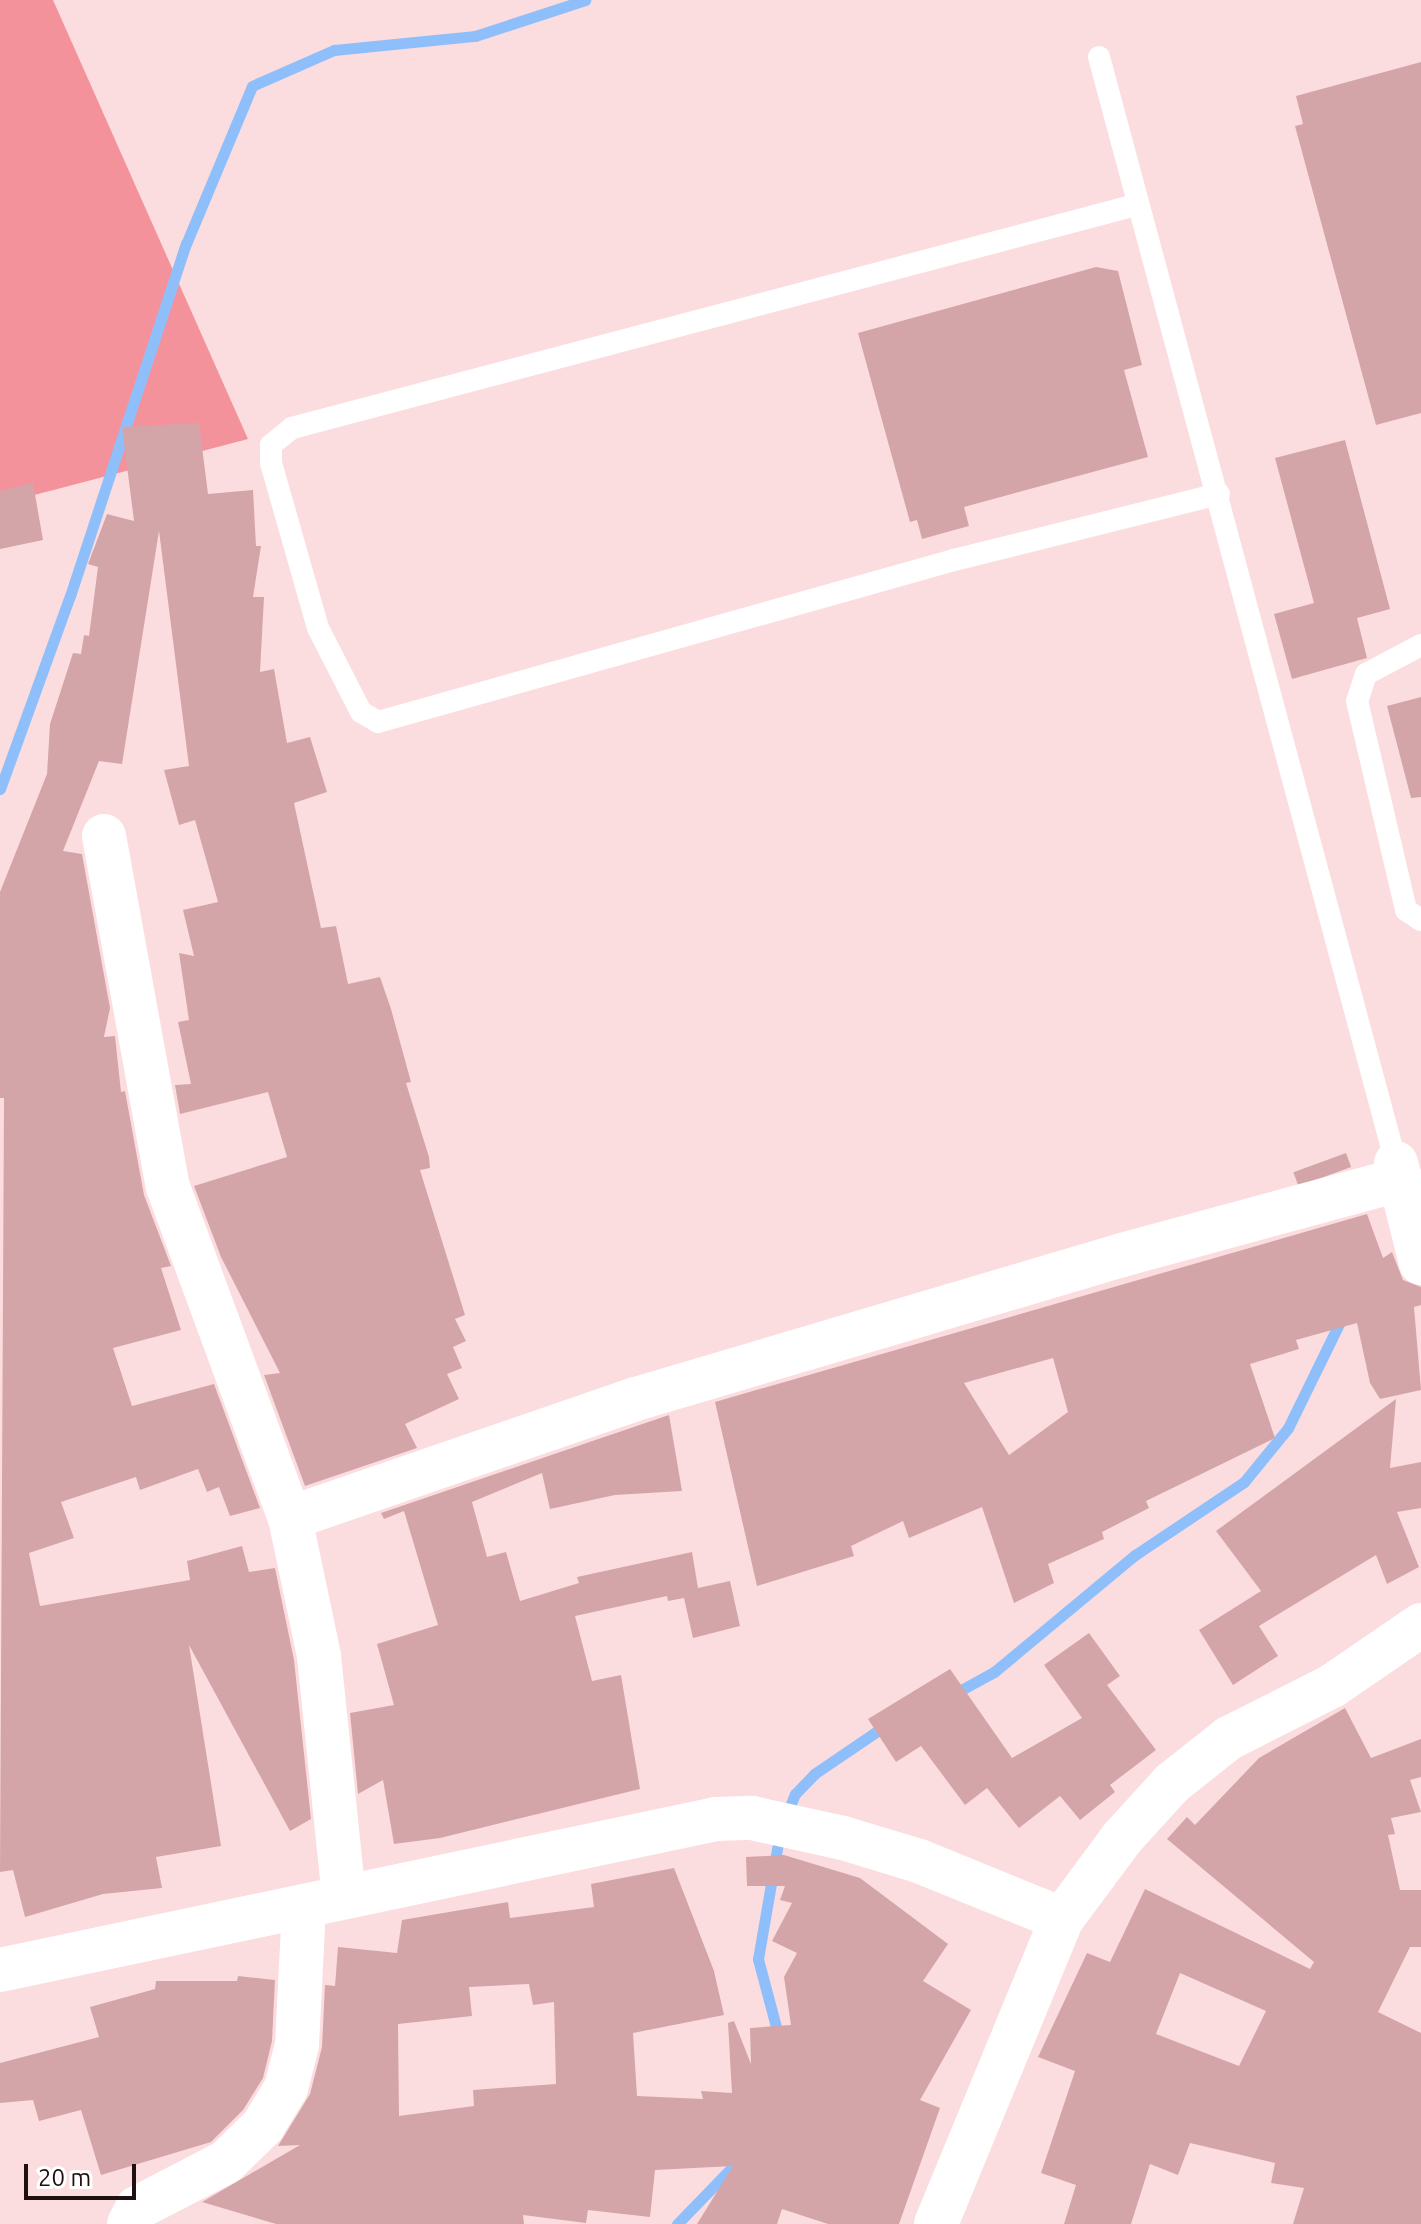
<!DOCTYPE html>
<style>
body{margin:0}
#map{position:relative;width:1421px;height:2224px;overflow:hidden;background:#fcdddf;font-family:Ubuntu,sans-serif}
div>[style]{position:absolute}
.green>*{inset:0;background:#f4929c}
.stream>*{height:11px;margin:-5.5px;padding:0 5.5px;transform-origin:5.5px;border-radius:5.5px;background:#8fbffb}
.building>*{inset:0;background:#d4a5a8;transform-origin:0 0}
.service>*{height:22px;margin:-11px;padding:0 11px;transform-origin:11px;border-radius:11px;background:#fff}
.minor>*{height:44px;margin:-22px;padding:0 22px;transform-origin:22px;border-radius:22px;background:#fff}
.tertiary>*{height:44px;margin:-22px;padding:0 22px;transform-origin:22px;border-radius:22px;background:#fff}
span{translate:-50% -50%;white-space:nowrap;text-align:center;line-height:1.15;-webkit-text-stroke:8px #fff;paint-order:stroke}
.scale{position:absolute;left:24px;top:2164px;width:112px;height:36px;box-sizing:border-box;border:4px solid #200f11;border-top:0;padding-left:10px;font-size:24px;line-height:28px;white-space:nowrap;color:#200f11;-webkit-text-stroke:6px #fff;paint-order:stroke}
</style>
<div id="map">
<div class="green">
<div style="clip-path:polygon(0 0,53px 0,248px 439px,0 504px)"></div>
</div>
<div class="stream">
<div style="left:0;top:789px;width:205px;rotate:-70.1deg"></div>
<div style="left:70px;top:596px;width:371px;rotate:-71.8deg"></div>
<div style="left:186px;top:244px;width:171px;rotate:-67.3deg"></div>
<div style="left:252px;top:86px;width:90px;rotate:-23.7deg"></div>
<div style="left:334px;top:50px;width:142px;rotate:-5.7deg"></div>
<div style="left:475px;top:36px;width:116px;rotate:-18.1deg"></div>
<div style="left:952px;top:1695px;width:48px;rotate:-28.7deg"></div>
<div style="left:994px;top:1672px;width:183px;rotate:-39.7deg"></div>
<div style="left:1135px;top:1555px;width:131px;rotate:-33.8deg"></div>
<div style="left:1244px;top:1482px;width:70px;rotate:-50.8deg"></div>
<div style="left:1288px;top:1428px;width:123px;rotate:-63.9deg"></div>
<div style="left:786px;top:1816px;width:24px;rotate:-68deg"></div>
<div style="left:795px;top:1794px;width:28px;rotate:-46deg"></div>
<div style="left:814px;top:1774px;width:87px;rotate:-34.2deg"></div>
<div style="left:779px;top:2038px;width:82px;rotate:-104.9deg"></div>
<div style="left:758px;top:1959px;width:129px;rotate:-80.2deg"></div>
<div style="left:677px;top:2224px;width:93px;rotate:-45.9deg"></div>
</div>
<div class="building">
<div style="clip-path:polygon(1421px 62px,1421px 413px,1376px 425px,1295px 126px,1303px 124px,1296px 96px)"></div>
<div style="clip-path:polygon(1096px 267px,1118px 271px,1142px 365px,1124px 370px,1148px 457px,964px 507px,969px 526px,922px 539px,917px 520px,910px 522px,858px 333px)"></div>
<div style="clip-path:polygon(199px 423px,208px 494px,253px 490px,256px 546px,261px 546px,253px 597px,264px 597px,260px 672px,274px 669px,287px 743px,310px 737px,327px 792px,294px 803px,321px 928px,336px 926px,348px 984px,380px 977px,391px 1009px,411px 1082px,406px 1083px,429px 1157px,430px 1168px,420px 1170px,465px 1315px,455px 1319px,466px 1341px,453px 1347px,462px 1368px,447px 1374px,459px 1399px,405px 1424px,417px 1448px,305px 1486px,264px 1375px,280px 1373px,221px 1257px,194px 1186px,287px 1157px,268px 1092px,180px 1114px,175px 1085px,191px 1084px,178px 1022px,189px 1020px,179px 953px,194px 956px,183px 910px,218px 902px,195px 820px,179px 825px,164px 770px,189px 766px,159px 531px,122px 764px,99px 761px,63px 851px,82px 854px,110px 1008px,104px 1037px,115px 1036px,121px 1092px,125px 1091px,144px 1195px,171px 1266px,161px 1268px,181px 1330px,113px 1348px,132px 1406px,214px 1384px,260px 1508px,230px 1516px,219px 1487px,207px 1492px,198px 1469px,140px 1490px,136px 1477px,61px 1502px,74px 1538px,29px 1553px,40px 1606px,190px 1580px,187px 1561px,242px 1546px,249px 1572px,275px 1568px,294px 1660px,311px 1819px,290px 1831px,189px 1645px,221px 1846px,156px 1857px,162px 1888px,103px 1894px,25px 1917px,13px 1870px,0 1872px,4px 1098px,0 1098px,0 892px,47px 774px,50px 724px,73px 653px,81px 654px,84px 635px,89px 636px,98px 567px,88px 564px,107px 514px,134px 521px,122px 427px)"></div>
<div style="clip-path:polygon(1345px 440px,1390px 609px,1357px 618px,1367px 658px,1292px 679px,1274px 614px,1314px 603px,1275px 458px)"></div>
<div style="clip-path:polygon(33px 483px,43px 540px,0 549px,0 491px)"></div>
<div style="clip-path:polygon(1421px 697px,1421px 797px,1411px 798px,1387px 706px)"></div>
<div style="left:1346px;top:1153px;width:15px;height:56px;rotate:70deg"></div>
<div style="clip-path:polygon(evenodd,1367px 1214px,1383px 1258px,1392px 1252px,1403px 1280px,1421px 1287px,1421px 1305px,1414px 1307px,1421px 1390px,1380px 1399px,1370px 1383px,1357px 1323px,1296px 1340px,1299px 1349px,1250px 1364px,1275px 1438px,1146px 1501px,1149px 1508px,1102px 1532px,1104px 1539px,1048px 1564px,1054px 1583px,1014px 1603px,982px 1507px,909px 1538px,903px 1521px,851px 1546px,854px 1556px,757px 1586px,715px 1402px,1367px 1214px,1053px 1358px,1068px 1412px,1009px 1455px,964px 1383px,1053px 1358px)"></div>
<div style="clip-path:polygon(1396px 1399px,1390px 1468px,1421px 1462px,1421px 1508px,1397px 1512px,1419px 1567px,1387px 1584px,1376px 1555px,1259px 1626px,1278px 1656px,1233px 1685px,1199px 1630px,1261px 1591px,1216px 1531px)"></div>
<div style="clip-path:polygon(669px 1415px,682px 1491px,615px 1495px,550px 1509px,542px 1473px,472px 1502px,487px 1557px,506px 1552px,520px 1601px,579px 1583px,577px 1577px,692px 1552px,698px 1588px,730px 1581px,740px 1626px,693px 1638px,684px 1598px,668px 1601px,667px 1596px,575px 1616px,592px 1681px,621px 1675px,640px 1789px,440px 1838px,394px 1844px,383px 1780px,358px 1794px,350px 1713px,394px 1705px,377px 1644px,438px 1625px,404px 1511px,384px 1519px,381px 1513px)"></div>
<div style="clip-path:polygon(1089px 1633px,1120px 1676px,1107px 1685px,1156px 1750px,1110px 1785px,1115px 1792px,1080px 1820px,1060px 1796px,1019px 1828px,987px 1788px,965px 1805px,921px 1746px,896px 1762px,868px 1719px,950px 1669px,1012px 1758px,1082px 1718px,1044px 1665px)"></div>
<div style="clip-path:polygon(evenodd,1345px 1708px,1371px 1758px,1421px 1739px,1421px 1777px,1410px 1780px,1421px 1812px,1391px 1818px,1395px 1834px,1388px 1835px,1400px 1890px,1421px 1890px,1421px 1947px,1410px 1947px,1378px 2012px,1421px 2033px,1421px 2224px,1293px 2224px,1304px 2188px,1271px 2183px,1275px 2163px,1190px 2143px,1178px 2175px,1150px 2164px,1131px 2224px,1064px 2224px,1076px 2185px,1041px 2173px,1075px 2071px,1038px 2057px,1087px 1953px,1110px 1962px,1145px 1889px,1310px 1969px,1314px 1962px,1167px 1839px,1187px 1817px,1195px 1825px,1259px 1758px,1345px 1708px,1180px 1973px,1266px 2011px,1239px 2066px,1156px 2034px,1180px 1973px)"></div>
<div style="clip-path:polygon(evenodd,784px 1855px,860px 1878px,948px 1944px,923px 1981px,971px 2010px,920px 2100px,940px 2108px,899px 2224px,828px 2224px,782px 2209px,777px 2224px,697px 2224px,733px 2166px,655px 2170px,650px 2217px,588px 2210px,586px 2223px,523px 2215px,524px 2224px,276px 2224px,202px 2202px,300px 2145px,278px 2146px,310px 2094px,322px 2047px,325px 1985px,335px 1986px,338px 1947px,397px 1953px,402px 1920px,508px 1902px,510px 1918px,594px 1907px,591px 1884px,674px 1868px,714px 1971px,724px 2015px,633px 2033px,637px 2096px,703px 2099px,701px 2091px,732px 2093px,728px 2023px,734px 2021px,751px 2064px,750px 2028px,791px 2025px,784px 1977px,797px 1953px,772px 1941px,792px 1903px,780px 1900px,785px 1886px,747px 1886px,746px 1857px,784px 1855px,529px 1984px,533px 2005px,554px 2002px,556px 2084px,473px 2090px,474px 2106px,399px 2116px,398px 2024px,472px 2016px,469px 1987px,529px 1984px)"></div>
<div style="clip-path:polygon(238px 1976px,275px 1980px,272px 2041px,263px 2078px,243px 2110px,211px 2142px,101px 2175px,81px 2110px,39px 2121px,33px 2100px,0 2103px,0 2063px,99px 2037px,90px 2007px,155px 1989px,156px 1981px,237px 1981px)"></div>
</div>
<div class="service">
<div style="left:1099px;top:57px;width:1145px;rotate:74.97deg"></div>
<div style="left:1136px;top:205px;width:873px;rotate:165.2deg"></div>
<div style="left:292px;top:428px;width:27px;rotate:141deg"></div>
<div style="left:271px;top:445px;width:18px;rotate:90deg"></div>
<div style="left:271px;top:463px;width:172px;rotate:74.1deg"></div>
<div style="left:318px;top:628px;width:94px;rotate:62.9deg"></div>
<div style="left:361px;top:712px;width:20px;rotate:30deg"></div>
<div style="left:378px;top:722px;width:598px;rotate:-15.71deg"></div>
<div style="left:954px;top:560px;width:273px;rotate:-14deg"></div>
<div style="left:1421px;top:645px;width:62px;rotate:152.2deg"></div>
<div style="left:1366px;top:674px;width:28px;rotate:108deg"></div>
<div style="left:1357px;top:701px;width:215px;rotate:76.8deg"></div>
<div style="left:1406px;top:910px;width:18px;rotate:34deg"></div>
</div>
<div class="minor">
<div style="left:104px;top:836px;width:357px;rotate:79.7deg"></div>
<div style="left:168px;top:1187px;width:353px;rotate:69.8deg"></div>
<div style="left:290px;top:1518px;width:141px;rotate:78.1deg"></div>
<div style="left:319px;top:1656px;width:242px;rotate:84.1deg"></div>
<div style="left:1396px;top:1163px;width:103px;rotate:76deg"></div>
<div style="left:290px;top:1518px;width:366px;rotate:-19deg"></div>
<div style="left:636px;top:1399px;width:507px;rotate:-16.5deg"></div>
<div style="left:1122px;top:1255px;width:289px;rotate:-15.2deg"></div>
<div style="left:129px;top:2224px;width:18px;rotate:-63deg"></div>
<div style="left:137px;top:2208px;width:100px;rotate:-27.3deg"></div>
<div style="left:226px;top:2162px;width:52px;rotate:-44.2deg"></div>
<div style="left:263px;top:2126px;width:44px;rotate:-58.8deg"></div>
<div style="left:286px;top:2088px;width:44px;rotate:-75.7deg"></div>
<div style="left:297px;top:2045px;width:139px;rotate:-87.1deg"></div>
<div style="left:936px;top:2224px;width:330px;rotate:-67.6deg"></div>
</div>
<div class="tertiary">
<div style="left:0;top:1970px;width:732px;rotate:-11.91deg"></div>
<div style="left:716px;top:1819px;width:36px;rotate:-2deg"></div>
<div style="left:752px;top:1818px;width:93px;rotate:12.4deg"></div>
<div style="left:843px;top:1838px;width:79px;rotate:16.8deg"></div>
<div style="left:919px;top:1861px;width:154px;rotate:22.1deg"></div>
<div style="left:1062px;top:1919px;width:101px;rotate:-53.5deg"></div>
<div style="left:1122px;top:1838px;width:74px;rotate:-47.7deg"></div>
<div style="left:1172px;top:1783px;width:73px;rotate:-38.3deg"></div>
<div style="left:1229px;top:1738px;width:115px;rotate:-26.8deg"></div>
<div style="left:1332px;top:1686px;width:108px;rotate:-34.4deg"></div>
</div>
<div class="scale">20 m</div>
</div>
